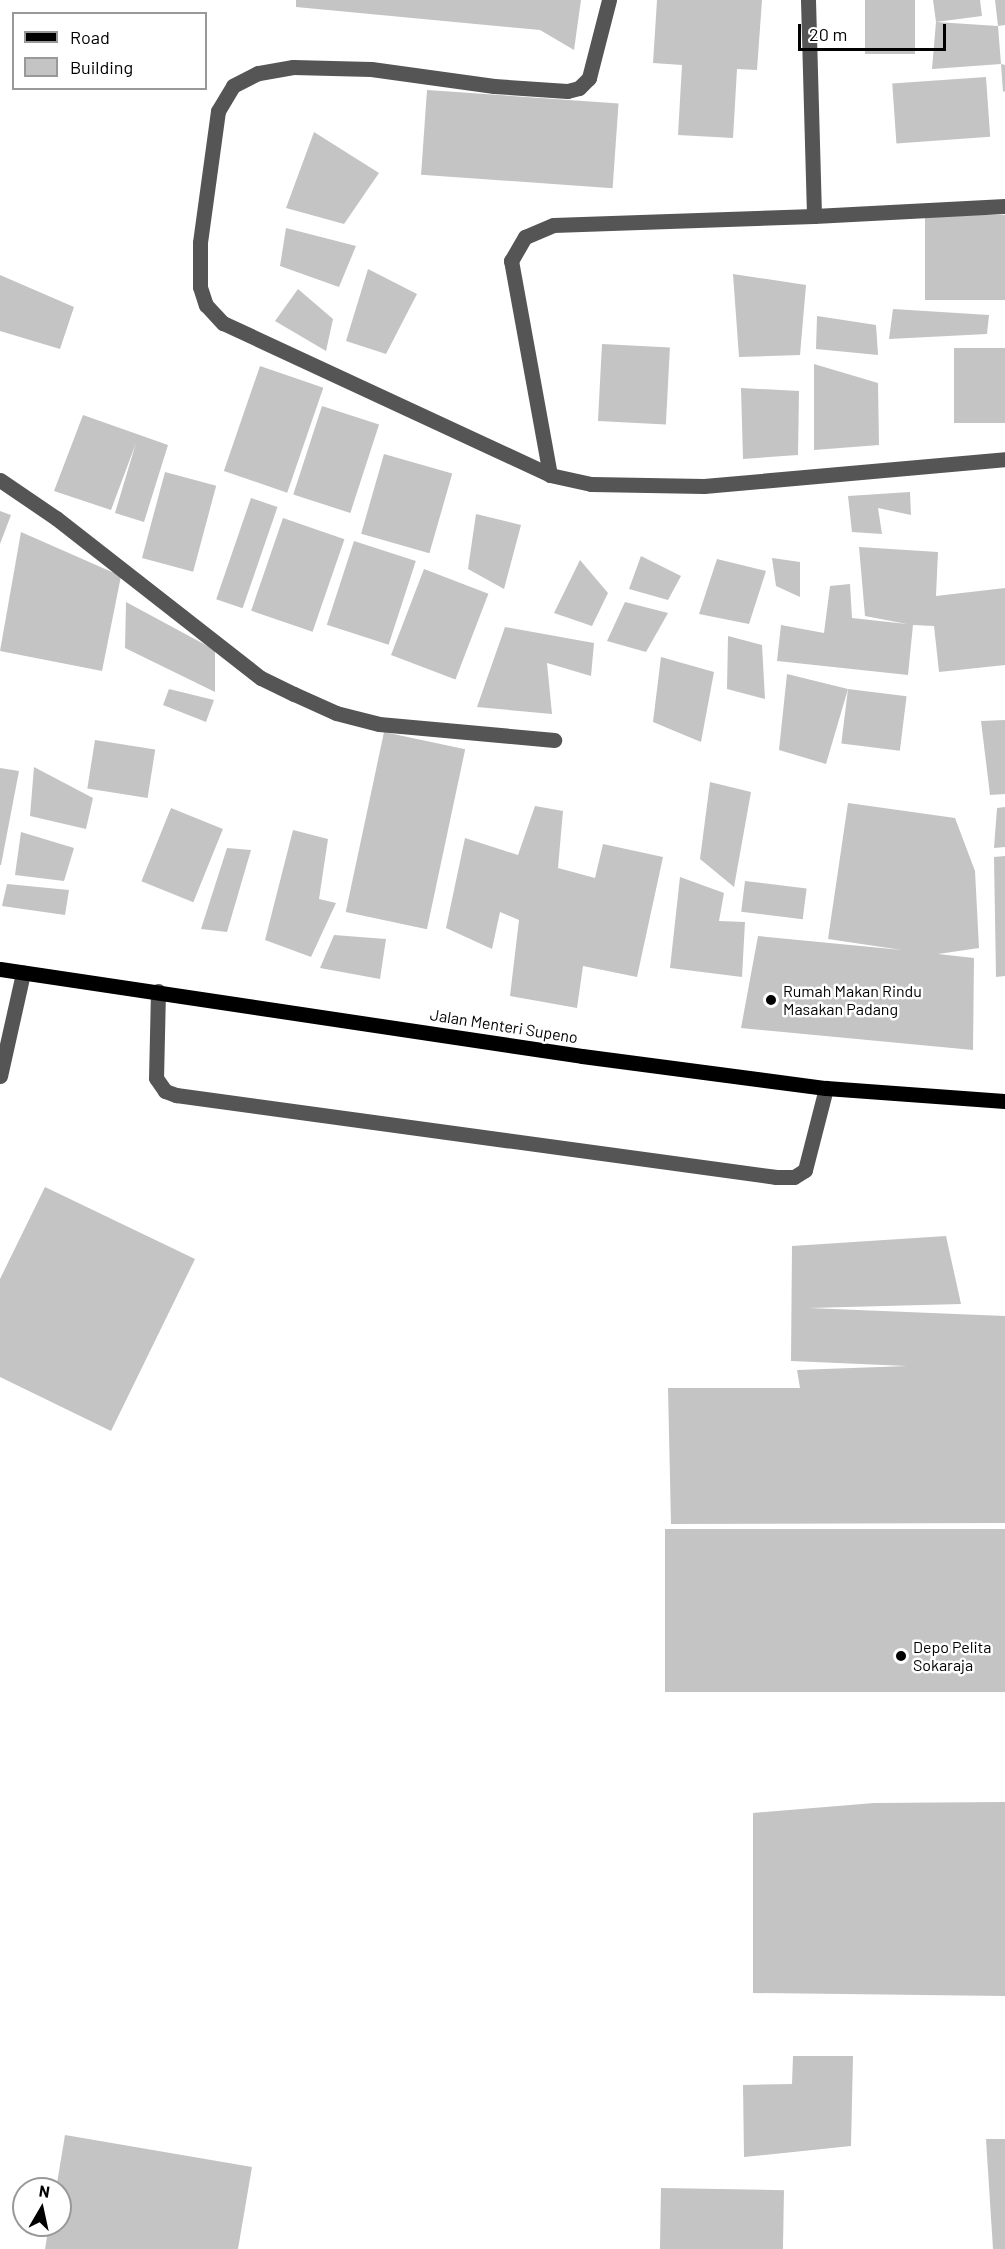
<!DOCTYPE html>
<style>
body{margin:0}
#map{position:relative;width:1005px;height:2249px;overflow:hidden;background:#fff;font-family:Barlow,sans-serif}
div>[style]{position:absolute}
.building>*{inset:0;background:#c4c4c4;transform-origin:0 0}
.minor>*{height:15px;margin:-7.5px;padding:0 7.5px;transform-origin:7.5px;border-radius:7.5px;background:#555}
.major>*{height:15px;margin:-7.5px;padding:0 7.5px;transform-origin:7.5px;border-radius:7.5px;background:#000}
.dots>*{width:16px;height:16px;translate:-50% -50%;box-sizing:border-box;border:3px solid #fff;border-radius:50%}
span{translate:-50% -50%;white-space:nowrap;text-align:center;line-height:1.15;-webkit-text-stroke:5px #fff;paint-order:stroke}
.poi-label{font-size:16px;color:#000}
.left{translate:0 -50%;text-align:left}
.street-label{font-size:16px;color:#000}
.legend{position:absolute;left:12px;top:12px;width:195px;height:78px;box-sizing:border-box;background:#fff;border:2px solid #999;margin:0;padding:8px 10px;list-style:none;font-size:18px;color:#000}
.legend li{display:flex;align-items:center;gap:12px;height:30px}
.legend b{width:30px;border:2px solid #999}
.north{position:absolute;left:12px;top:2177px;width:60px;height:60px;box-sizing:border-box;background:#fff;border:2px solid #999;border-radius:50%;rotate:9deg;font-size:16px;font-weight:700;line-height:24px;text-align:center;color:#000}
.north::after{content:'';display:block;margin:auto;width:21px;height:27px;background:#000;clip-path:polygon(50% 0,100% 100%,50% 72%,0 100%)}
.scale{position:absolute;left:798px;top:24px;width:148px;height:27px;box-sizing:border-box;border:3px solid #000;border-top:0;padding-left:8px;font-size:18px;line-height:21px;white-space:nowrap;color:#000;-webkit-text-stroke:4px #fff;paint-order:stroke}
</style>
<div id="map">
<div class="building">
<div style="clip-path:polygon(296px 0,581px 0,574px 50px,540px 30px,296px 7px)"></div>
<div style="clip-path:polygon(657px 0,762px 0,757px 70px,737px 69px,733px 138px,678px 135px,682px 65px,653px 63px)"></div>
<div style="left:865px;top:0;width:50px;height:54px"></div>
<div style="clip-path:polygon(933px 0,980px 0,982px 16px,936px 22px)"></div>
<div style="clip-path:polygon(995px 0,1005px 0,1005px 25px,998px 26px)"></div>
<div style="clip-path:polygon(936px 22px,998px 26px,1001px 64px,932px 69px)"></div>
<div style="clip-path:polygon(1001px 64px,1005px 65px,1005px 91px,1003px 92px)"></div>
<div style="left:986px;top:77px;width:60px;height:94px;rotate:86deg"></div>
<div style="left:427px;top:90px;width:192px;height:85px;rotate:4deg"></div>
<div style="clip-path:polygon(314px 132px,379px 173px,344px 224px,286px 208px)"></div>
<div style="left:1005px;top:215px;width:85px;height:80px;rotate:90deg"></div>
<div style="clip-path:polygon(286px 228px,356px 246px,339px 287px,280px 266px)"></div>
<div style="clip-path:polygon(368px 269px,417px 294px,386px 354px,346px 341px)"></div>
<div style="clip-path:polygon(733px 274px,806px 285px,800px 355px,739px 357px)"></div>
<div style="clip-path:polygon(0 275px,74px 307px,60px 349px,0 331px)"></div>
<div style="clip-path:polygon(298px 289px,333px 319px,326px 351px,275px 321px)"></div>
<div style="clip-path:polygon(893px 309px,989px 315px,987px 334px,889px 339px)"></div>
<div style="clip-path:polygon(817px 316px,876px 325px,878px 355px,816px 349px)"></div>
<div style="left:602px;top:344px;width:68px;height:77px;rotate:3deg"></div>
<div style="left:1005px;top:348px;width:75px;height:51px;rotate:90deg"></div>
<div style="clip-path:polygon(814px 364px,878px 383px,879px 445px,814px 450px)"></div>
<div style="left:260px;top:366px;width:67px;height:111px;rotate:19deg"></div>
<div style="clip-path:polygon(741px 388px,799px 391px,798px 455px,743px 459px)"></div>
<div style="left:322px;top:406px;width:60px;height:93px;rotate:18deg"></div>
<div style="clip-path:polygon(83px 415px,168px 445px,144px 522px,115px 513px,136px 443px,111px 510px,54px 491px)"></div>
<div style="left:384px;top:454px;width:71px;height:83px;rotate:16deg"></div>
<div style="left:165px;top:472px;width:53px;height:89px;rotate:15deg"></div>
<div style="clip-path:polygon(910px 492px,911px 515px,878px 508px,882px 534px,852px 532px,848px 496px)"></div>
<div style="left:251px;top:498px;width:28px;height:107px;rotate:19deg"></div>
<div style="clip-path:polygon(0 511px,11px 515px,0 544px)"></div>
<div style="clip-path:polygon(476px 514px,521px 525px,504px 589px,468px 569px)"></div>
<div style="left:283px;top:518px;width:65px;height:98px;rotate:19deg"></div>
<div style="clip-path:polygon(21px 532px,121px 576px,102px 671px,0 651px)"></div>
<div style="left:354px;top:541px;width:65px;height:88px;rotate:18deg"></div>
<div style="clip-path:polygon(859px 547px,938px 552px,936px 596px,1005px 588px,1005px 665px,939px 672px,934px 626px,913px 625px,908px 675px,777px 661px,781px 625px,824px 633px,830px 586px,850px 584px,852px 618px,907px 624px,865px 616px)"></div>
<div style="clip-path:polygon(641px 556px,681px 576px,668px 600px,629px 589px)"></div>
<div style="clip-path:polygon(772px 558px,800px 562px,800px 597px,776px 586px)"></div>
<div style="clip-path:polygon(717px 559px,766px 571px,749px 624px,699px 614px)"></div>
<div style="clip-path:polygon(580px 560px,608px 593px,592px 626px,554px 613px)"></div>
<div style="left:424px;top:569px;width:69px;height:92px;rotate:21deg"></div>
<div style="clip-path:polygon(126px 602px,215px 650px,215px 692px,125px 648px)"></div>
<div style="clip-path:polygon(625px 602px,668px 613px,646px 652px,607px 641px)"></div>
<div style="clip-path:polygon(505px 627px,594px 643px,591px 676px,547px 663px,552px 714px,477px 707px)"></div>
<div style="clip-path:polygon(728px 636px,762px 645px,765px 699px,727px 689px)"></div>
<div style="clip-path:polygon(661px 657px,714px 672px,701px 742px,653px 722px)"></div>
<div style="clip-path:polygon(787px 674px,848px 689px,826px 764px,779px 750px)"></div>
<div style="clip-path:polygon(169px 689px,214px 700px,206px 722px,163px 705px)"></div>
<div style="left:848px;top:689px;width:59px;height:55px;rotate:7deg"></div>
<div style="clip-path:polygon(1005px 720px,1005px 794px,990px 795px,981px 721px)"></div>
<div style="left:384px;top:732px;width:83px;height:184px;rotate:12deg"></div>
<div style="left:95px;top:740px;width:61px;height:49px;rotate:9deg"></div>
<div style="clip-path:polygon(34px 767px,93px 798px,86px 829px,30px 816px)"></div>
<div style="clip-path:polygon(0 768px,19px 771px,1px 865px,0 865px)"></div>
<div style="clip-path:polygon(710px 782px,751px 792px,734px 887px,700px 859px)"></div>
<div style="clip-path:polygon(848px 803px,955px 818px,975px 871px,979px 948px,938px 954px,974px 958px,973px 1050px,741px 1028px,758px 936px,902px 950px,828px 939px)"></div>
<div style="clip-path:polygon(535px 806px,563px 811px,558px 868px,595px 878px,603px 844px,663px 857px,637px 977px,583px 966px,577px 1008px,510px 996px,519px 920px,500px 912px,492px 949px,446px 928px,465px 838px,518px 855px)"></div>
<div style="clip-path:polygon(1005px 807px,1005px 847px,994px 848px,997px 808px)"></div>
<div style="left:171px;top:808px;width:56px;height:79px;rotate:22deg"></div>
<div style="clip-path:polygon(293px 830px,328px 839px,319px 899px,336px 903px,311px 957px,265px 940px)"></div>
<div style="clip-path:polygon(21px 832px,74px 848px,64px 881px,15px 875px)"></div>
<div style="clip-path:polygon(227px 848px,251px 850px,227px 932px,201px 929px)"></div>
<div style="clip-path:polygon(1005px 856px,1005px 976px,996px 977px,994px 857px)"></div>
<div style="clip-path:polygon(680px 877px,724px 893px,719px 921px,745px 922px,742px 977px,670px 968px)"></div>
<div style="left:745px;top:881px;width:62px;height:31px;rotate:7deg"></div>
<div style="clip-path:polygon(7px 884px,69px 890px,65px 915px,2px 906px)"></div>
<div style="clip-path:polygon(334px 935px,386px 939px,380px 979px,320px 968px)"></div>
<div style="clip-path:polygon(45px 1187px,195px 1259px,111px 1431px,0 1377px,0 1279px)"></div>
<div style="clip-path:polygon(946px 1236px,961px 1304px,809px 1308px,1005px 1316px,1005px 1523px,671px 1524px,668px 1388px,800px 1388px,797px 1370px,907px 1366px,791px 1361px,792px 1246px)"></div>
<div style="left:1005px;top:1529px;width:163px;height:340px;rotate:90deg"></div>
<div style="clip-path:polygon(1005px 1802px,1005px 1996px,753px 1993px,753px 1813px,874px 1803px)"></div>
<div style="clip-path:polygon(793px 2056px,853px 2056px,851px 2146px,744px 2157px,743px 2085px,792px 2084px)"></div>
<div style="clip-path:polygon(65px 2135px,252px 2167px,238px 2249px,45px 2249px,49px 2225px,60px 2225px,60px 2189px,56px 2189px)"></div>
<div style="clip-path:polygon(986px 2139px,1005px 2139px,1005px 2249px,993px 2249px)"></div>
<div style="left:661px;top:2188px;width:123px;height:61px;rotate:1deg"></div>
</div>
<div class="minor">
<div style="left:609px;top:0;width:81px;rotate:104.4deg"></div>
<div style="left:589px;top:78px;width:14px;rotate:135deg"></div>
<div style="left:579px;top:88px;width:12px;rotate:166deg"></div>
<div style="left:567px;top:91px;width:73px;rotate:-176.1deg"></div>
<div style="left:494px;top:86px;width:124px;rotate:-172.1deg"></div>
<div style="left:371px;top:69px;width:78px;rotate:-178.5deg"></div>
<div style="left:293px;top:67px;width:36px;rotate:170deg"></div>
<div style="left:258px;top:73px;width:28px;rotate:153deg"></div>
<div style="left:233px;top:86px;width:29px;rotate:121deg"></div>
<div style="left:218px;top:111px;width:133px;rotate:97.8deg"></div>
<div style="left:200px;top:243px;width:44px;rotate:90deg"></div>
<div style="left:200px;top:287px;width:19px;rotate:72deg"></div>
<div style="left:206px;top:305px;width:25px;rotate:47deg"></div>
<div style="left:223px;top:323px;width:361px;rotate:24.9deg"></div>
<div style="left:550px;top:475px;width:42px;rotate:12.4deg"></div>
<div style="left:591px;top:484px;width:113px;rotate:1deg"></div>
<div style="left:704px;top:486px;width:302px;rotate:-5.1deg"></div>
<div style="left:808px;top:0;width:216px;rotate:88.4deg"></div>
<div style="left:814px;top:216px;width:191px;rotate:-3deg"></div>
<div style="left:550px;top:475px;width:218px;rotate:-100.3deg"></div>
<div style="left:511px;top:261px;width:28px;rotate:-60deg"></div>
<div style="left:525px;top:237px;width:30px;rotate:-23deg"></div>
<div style="left:553px;top:225px;width:261px;rotate:-2deg"></div>
<div style="left:0;top:480px;width:68px;rotate:34.2deg"></div>
<div style="left:56px;top:518px;width:260px;rotate:38deg"></div>
<div style="left:261px;top:678px;width:37px;rotate:26deg"></div>
<div style="left:294px;top:694px;width:46px;rotate:24.3deg"></div>
<div style="left:336px;top:713px;width:44px;rotate:14.3deg"></div>
<div style="left:379px;top:724px;width:176px;rotate:5.2deg"></div>
<div style="left:158px;top:991px;width:87px;rotate:91.3deg"></div>
<div style="left:156px;top:1078px;width:16px;rotate:55deg"></div>
<div style="left:165px;top:1091px;width:12px;rotate:20deg"></div>
<div style="left:176px;top:1095px;width:606px;rotate:7.78deg"></div>
<div style="left:776px;top:1177px;width:18px"></div>
<div style="left:794px;top:1177px;width:13px;rotate:-32deg"></div>
<div style="left:805px;top:1170px;width:85px;rotate:-75.6deg"></div>
<div style="left:0;top:1076px;width:106px;rotate:-77.4deg"></div>
</div>
<div class="major">
<div style="left:0;top:969px;width:588px;rotate:8.5deg"></div>
<div style="left:582px;top:1056px;width:246px;rotate:7.5deg"></div>
<div style="left:826px;top:1088px;width:179px;rotate:4.2deg"></div>
</div>
<div class="dots">
<div style="left:771px;top:1000px;background:#000"></div>
<div style="left:901px;top:1656px;background:#000"></div>
</div>
<div class="poi-label">
<span class="left" style="left:783px;top:1000px">Rumah Makan Rindu<br>Masakan Padang</span>
<span class="left" style="left:913px;top:1656px">Depo Pelita<br>Sokaraja</span>
</div>
<div class="street-label">
<span style="left:504px;top:1026px;rotate:9deg">Jalan Menteri Supeno</span>
</div>
<ul class="legend">
<li><b style="height:8px;background:#000"></b>Road</li>
<li><b style="height:16px;background:#c4c4c4"></b>Building</li>
</ul>
<div class="north">N</div>
<div class="scale">20 m</div>
</div>
